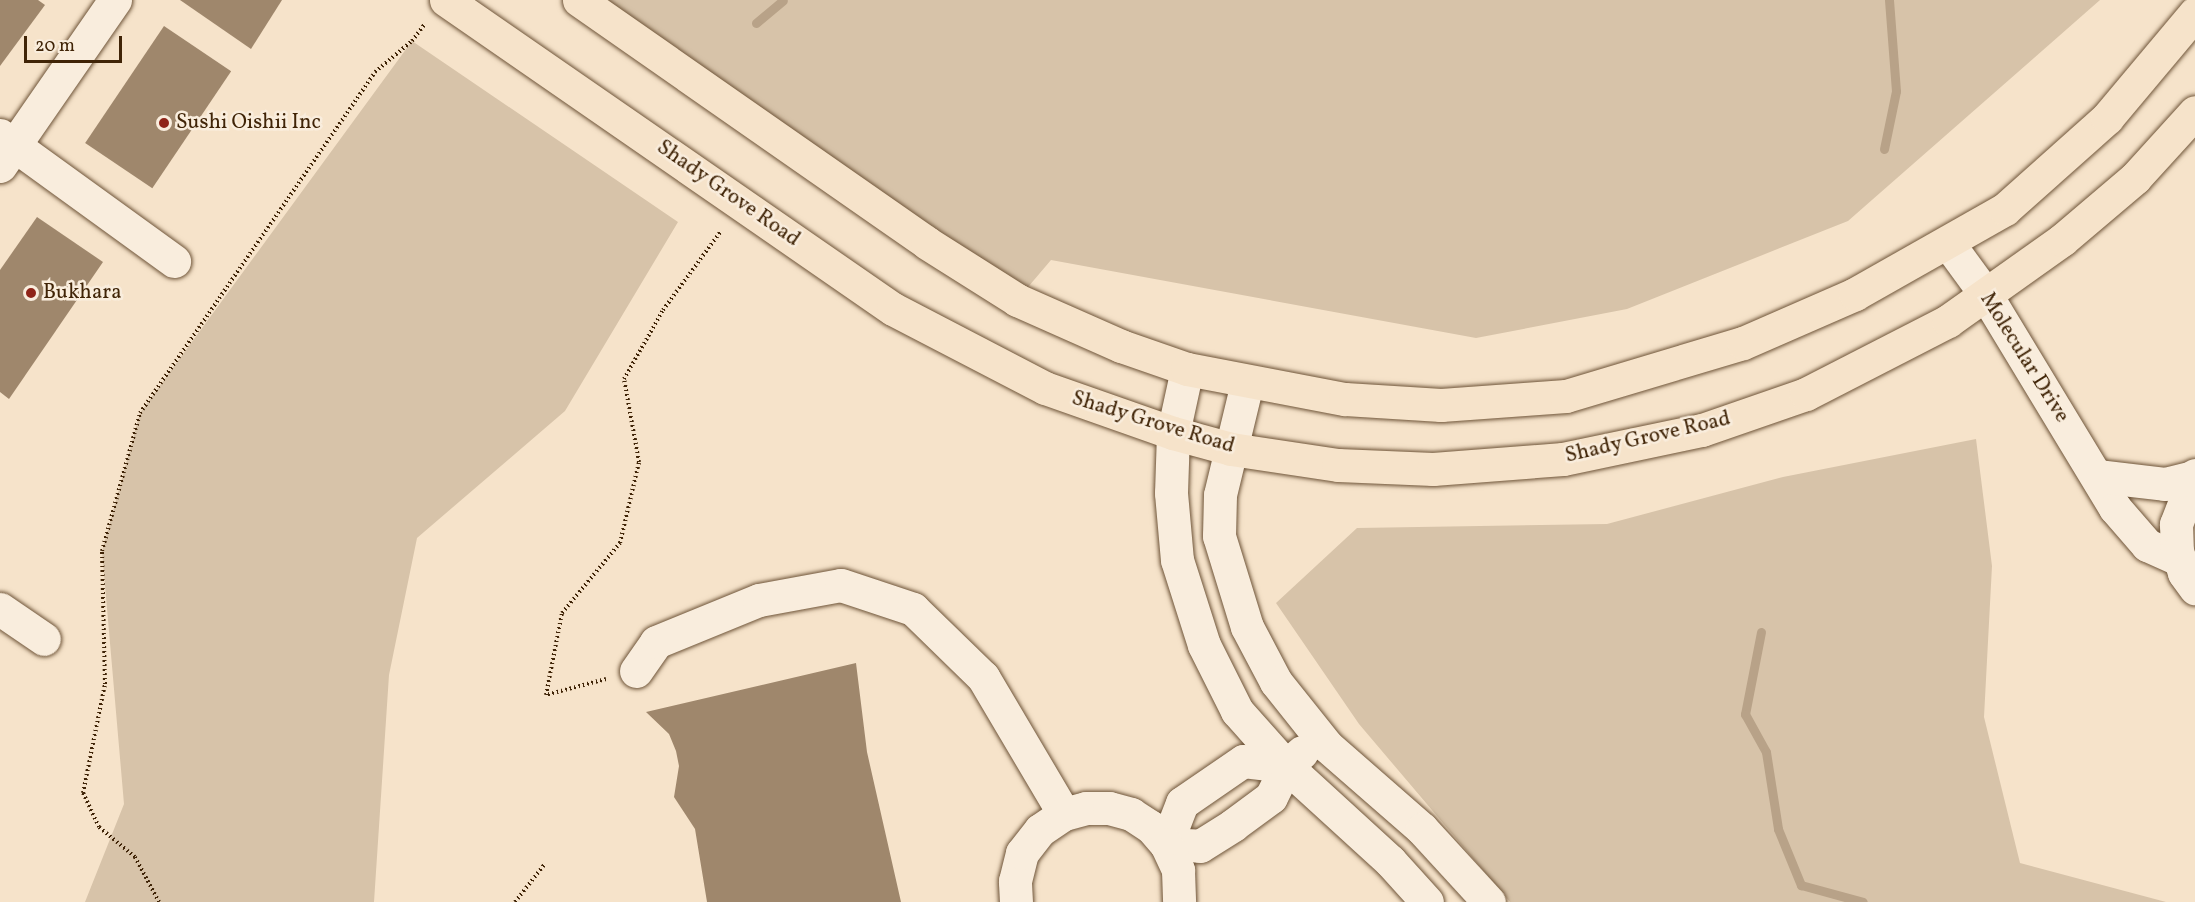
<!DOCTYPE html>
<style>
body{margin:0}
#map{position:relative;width:2195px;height:902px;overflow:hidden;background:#f6e3ca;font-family:Vollkorn,serif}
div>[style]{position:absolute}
.green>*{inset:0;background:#d7c3a9}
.stream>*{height:9px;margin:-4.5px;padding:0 4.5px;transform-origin:4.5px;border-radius:4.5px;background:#b8a288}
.building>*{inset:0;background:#9f876c;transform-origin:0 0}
.path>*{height:4px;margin-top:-2px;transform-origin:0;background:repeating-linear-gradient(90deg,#402407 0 1.5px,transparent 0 4.5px)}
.roads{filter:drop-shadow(0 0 2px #6e5438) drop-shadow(0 0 2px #6e5438)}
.minor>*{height:33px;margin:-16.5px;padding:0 16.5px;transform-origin:16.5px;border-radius:16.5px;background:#f9eddd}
.major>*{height:33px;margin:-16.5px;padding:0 16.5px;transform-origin:16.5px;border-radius:16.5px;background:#f6e3ca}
.dots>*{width:16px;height:16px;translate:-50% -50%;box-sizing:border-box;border:3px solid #f9eddd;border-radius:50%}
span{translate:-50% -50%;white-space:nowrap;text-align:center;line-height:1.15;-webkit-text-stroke:5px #f9eddd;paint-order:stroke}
.poi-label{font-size:21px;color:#402407}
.left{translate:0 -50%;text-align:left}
.street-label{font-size:21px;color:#402407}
.scale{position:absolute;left:24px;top:36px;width:98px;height:27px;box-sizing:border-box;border:3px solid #402407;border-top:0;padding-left:8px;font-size:18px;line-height:21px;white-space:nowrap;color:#402407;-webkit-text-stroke:4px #f9eddd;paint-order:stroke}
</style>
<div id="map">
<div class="green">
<div style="clip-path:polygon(586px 0,2100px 0,1848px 221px,1627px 309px,1476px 338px,1051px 260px,1017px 300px)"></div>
<div style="clip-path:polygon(412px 41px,678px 222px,565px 411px,417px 538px,389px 675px,374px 902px,85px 902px,124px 804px,102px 551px,140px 413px)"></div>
<div style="clip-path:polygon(1976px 439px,1992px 566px,1984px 717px,2020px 863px,2166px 902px,1510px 902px,1359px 724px,1276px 603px,1357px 528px,1607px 524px,1783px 477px)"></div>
</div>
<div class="stream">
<div style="left:756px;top:23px;width:35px;rotate:-40deg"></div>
<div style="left:1884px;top:149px;width:59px;rotate:-78.3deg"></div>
<div style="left:1896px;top:91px;width:91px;rotate:-94.4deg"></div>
<div style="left:1761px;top:632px;width:84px;rotate:101deg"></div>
<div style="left:1745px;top:714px;width:43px;rotate:61.1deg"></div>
<div style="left:1766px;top:752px;width:78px;rotate:81.1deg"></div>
<div style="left:1778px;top:829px;width:61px;rotate:67.7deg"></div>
<div style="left:1801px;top:885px;width:64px;rotate:15.3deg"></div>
</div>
<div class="building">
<div style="clip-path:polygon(0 0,38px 0,45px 5px,0 66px)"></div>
<div style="clip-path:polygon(180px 0,282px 0,251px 49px)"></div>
<div style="left:164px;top:26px;width:81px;height:141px;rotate:34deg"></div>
<div style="clip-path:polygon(37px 217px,103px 262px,9px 399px,0 392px,0 270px)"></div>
<div style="clip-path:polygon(856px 663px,867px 752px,901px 902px,707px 902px,695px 829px,674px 797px,679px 766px,676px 751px,669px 734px,646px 712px)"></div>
</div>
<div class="path">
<div style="left:606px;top:679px;width:62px;rotate:165.1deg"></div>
<div style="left:546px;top:695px;width:84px;rotate:-79deg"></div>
<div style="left:562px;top:613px;width:91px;rotate:-50.4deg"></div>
<div style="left:620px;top:543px;width:83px;rotate:-76.8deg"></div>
<div style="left:639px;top:462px;width:84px;rotate:-100.2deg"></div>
<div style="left:624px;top:379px;width:79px;rotate:-60.5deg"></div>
<div style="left:663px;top:310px;width:98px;rotate:-53.7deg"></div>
<div style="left:159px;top:902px;width:51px;rotate:-118.1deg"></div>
<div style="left:135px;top:857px;width:47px;rotate:-140.2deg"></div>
<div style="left:99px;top:827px;width:38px;rotate:-115deg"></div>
<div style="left:83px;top:793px;width:111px;rotate:-78.6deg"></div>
<div style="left:105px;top:684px;width:133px;rotate:-91.3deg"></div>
<div style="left:102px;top:551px;width:143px;rotate:-74.6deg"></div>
<div style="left:140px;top:413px;width:414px;rotate:-55.4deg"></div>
<div style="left:375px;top:72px;width:48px;rotate:-40deg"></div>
<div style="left:412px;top:41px;width:20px;rotate:-53deg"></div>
<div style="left:515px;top:902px;width:47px;rotate:-51.9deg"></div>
</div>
<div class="roads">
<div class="minor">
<div style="left:0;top:135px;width:215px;rotate:35.9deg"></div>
<div style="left:0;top:166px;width:202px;rotate:-55.3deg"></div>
<div style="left:1948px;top:243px;width:64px;rotate:53.8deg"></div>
<div style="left:1986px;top:295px;width:249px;rotate:58.8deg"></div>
<div style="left:2115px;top:508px;width:49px;rotate:49.1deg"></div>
<div style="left:2147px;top:545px;width:36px;rotate:24deg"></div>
<div style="left:1187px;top:369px;width:66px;rotate:102.3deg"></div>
<div style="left:1173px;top:433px;width:60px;rotate:91.9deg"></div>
<div style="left:1171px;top:493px;width:67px;rotate:84.9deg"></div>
<div style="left:1177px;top:560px;width:89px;rotate:72.4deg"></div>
<div style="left:1204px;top:645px;width:74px;rotate:63.4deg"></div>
<div style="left:1237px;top:711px;width:74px;rotate:48.3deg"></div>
<div style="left:1286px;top:766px;width:141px;rotate:42.4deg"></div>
<div style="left:1390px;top:861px;width:55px;rotate:47.9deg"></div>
<div style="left:1247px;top:383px;width:115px;rotate:103.6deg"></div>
<div style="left:1220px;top:495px;width:41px;rotate:91.4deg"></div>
<div style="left:1219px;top:536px;width:95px;rotate:72.9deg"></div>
<div style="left:1247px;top:627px;width:62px;rotate:62.2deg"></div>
<div style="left:1276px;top:682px;width:82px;rotate:51.4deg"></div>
<div style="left:1327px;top:746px;width:126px;rotate:41.1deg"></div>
<div style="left:1422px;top:829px;width:99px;rotate:47.5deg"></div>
<div style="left:2195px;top:475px;width:53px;rotate:111.2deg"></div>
<div style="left:2176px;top:524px;width:27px;rotate:88deg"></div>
<div style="left:2177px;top:551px;width:23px;rotate:72deg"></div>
<div style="left:2184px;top:573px;width:19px;rotate:54deg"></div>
<div style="left:2097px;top:476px;width:68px;rotate:6.7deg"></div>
<div style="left:2165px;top:484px;width:30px;rotate:-14deg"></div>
<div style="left:0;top:609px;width:53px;rotate:34.3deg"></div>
<div style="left:636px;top:671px;width:35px;rotate:-55deg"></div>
<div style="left:656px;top:642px;width:111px;rotate:-22.2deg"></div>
<div style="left:759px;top:600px;width:83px;rotate:-10.4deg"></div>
<div style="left:841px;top:585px;width:76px;rotate:18.4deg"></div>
<div style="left:913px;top:609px;width:98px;rotate:44.2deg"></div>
<div style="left:983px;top:677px;width:159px;rotate:59.4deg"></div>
<div style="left:1286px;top:766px;width:43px;rotate:-173.4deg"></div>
<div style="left:1243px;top:761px;width:74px;rotate:145.5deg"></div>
<div style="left:1182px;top:803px;width:44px;rotate:111.3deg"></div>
<div style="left:1166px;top:844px;width:34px;rotate:3deg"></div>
<div style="left:1200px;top:846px;width:39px;rotate:-32deg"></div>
<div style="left:1233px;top:825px;width:47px;rotate:-36.4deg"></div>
<div style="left:1271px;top:797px;width:34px;rotate:-64deg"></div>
<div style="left:1286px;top:766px;width:21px;rotate:-41deg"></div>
<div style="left:1016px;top:902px;width:21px;rotate:-93deg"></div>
<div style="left:1015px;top:881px;width:29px;rotate:-76deg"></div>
<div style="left:1022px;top:853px;width:29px;rotate:-52deg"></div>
<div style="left:1040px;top:830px;width:29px;rotate:-34deg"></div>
<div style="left:1064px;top:814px;width:23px;rotate:-15deg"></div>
<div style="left:1086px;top:808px;width:23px"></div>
<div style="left:1109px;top:808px;width:23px;rotate:15deg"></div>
<div style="left:1131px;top:814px;width:24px;rotate:33deg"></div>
<div style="left:1151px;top:827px;width:23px;rotate:49deg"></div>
<div style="left:1166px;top:844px;width:29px;rotate:65deg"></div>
<div style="left:1178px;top:870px;width:32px;rotate:88deg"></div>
</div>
<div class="major">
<div style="left:446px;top:0;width:543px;rotate:34.66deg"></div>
<div style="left:893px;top:309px;width:171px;rotate:27.5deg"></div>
<div style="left:1045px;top:388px;width:136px;rotate:19.4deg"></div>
<div style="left:1173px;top:433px;width:60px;rotate:15.4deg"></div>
<div style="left:1231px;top:449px;width:108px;rotate:8.5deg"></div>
<div style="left:1338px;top:465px;width:95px;rotate:2.4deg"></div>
<div style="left:1433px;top:469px;width:130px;rotate:-4.4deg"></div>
<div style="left:1563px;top:459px;width:142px;rotate:-11.8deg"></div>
<div style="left:1702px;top:430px;width:110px;rotate:-19.1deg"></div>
<div style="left:1806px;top:394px;width:160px;rotate:-27.2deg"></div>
<div style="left:1948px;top:321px;width:140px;rotate:-35.4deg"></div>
<div style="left:2062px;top:240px;width:96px;rotate:-40.3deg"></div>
<div style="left:2135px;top:178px;width:89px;rotate:-47.7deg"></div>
<div style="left:579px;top:0;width:424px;rotate:34.9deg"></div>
<div style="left:927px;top:243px;width:107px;rotate:32.3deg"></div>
<div style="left:1017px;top:300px;width:114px;rotate:23.9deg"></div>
<div style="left:1121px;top:346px;width:70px;rotate:19.2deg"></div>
<div style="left:1187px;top:369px;width:161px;rotate:10.8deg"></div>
<div style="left:1345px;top:399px;width:96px;rotate:3.6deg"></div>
<div style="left:1441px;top:405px;width:125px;rotate:-4.1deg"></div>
<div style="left:1566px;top:396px;width:185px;rotate:-16.7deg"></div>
<div style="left:1743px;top:343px;width:122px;rotate:-23.6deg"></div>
<div style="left:1855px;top:294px;width:172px;rotate:-29.5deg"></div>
<div style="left:2005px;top:209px;width:137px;rotate:-41.7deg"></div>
<div style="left:2107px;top:118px;width:137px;rotate:-50deg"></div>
</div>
</div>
<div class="dots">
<div style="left:164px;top:123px;background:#8f2418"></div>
<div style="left:31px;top:293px;background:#8f2418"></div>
</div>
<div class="poi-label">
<span class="left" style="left:176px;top:123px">Sushi Oishii Inc</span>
<span class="left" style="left:43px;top:293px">Bukhara</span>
</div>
<div class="street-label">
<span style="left:728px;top:194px;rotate:35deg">Shady Grove Road</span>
<span style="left:2024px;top:358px;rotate:58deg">Molecular Drive</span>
<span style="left:1153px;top:423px;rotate:17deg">Shady Grove Road</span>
<span style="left:1648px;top:438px;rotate:-13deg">Shady Grove Road</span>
</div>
<div class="scale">20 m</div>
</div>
